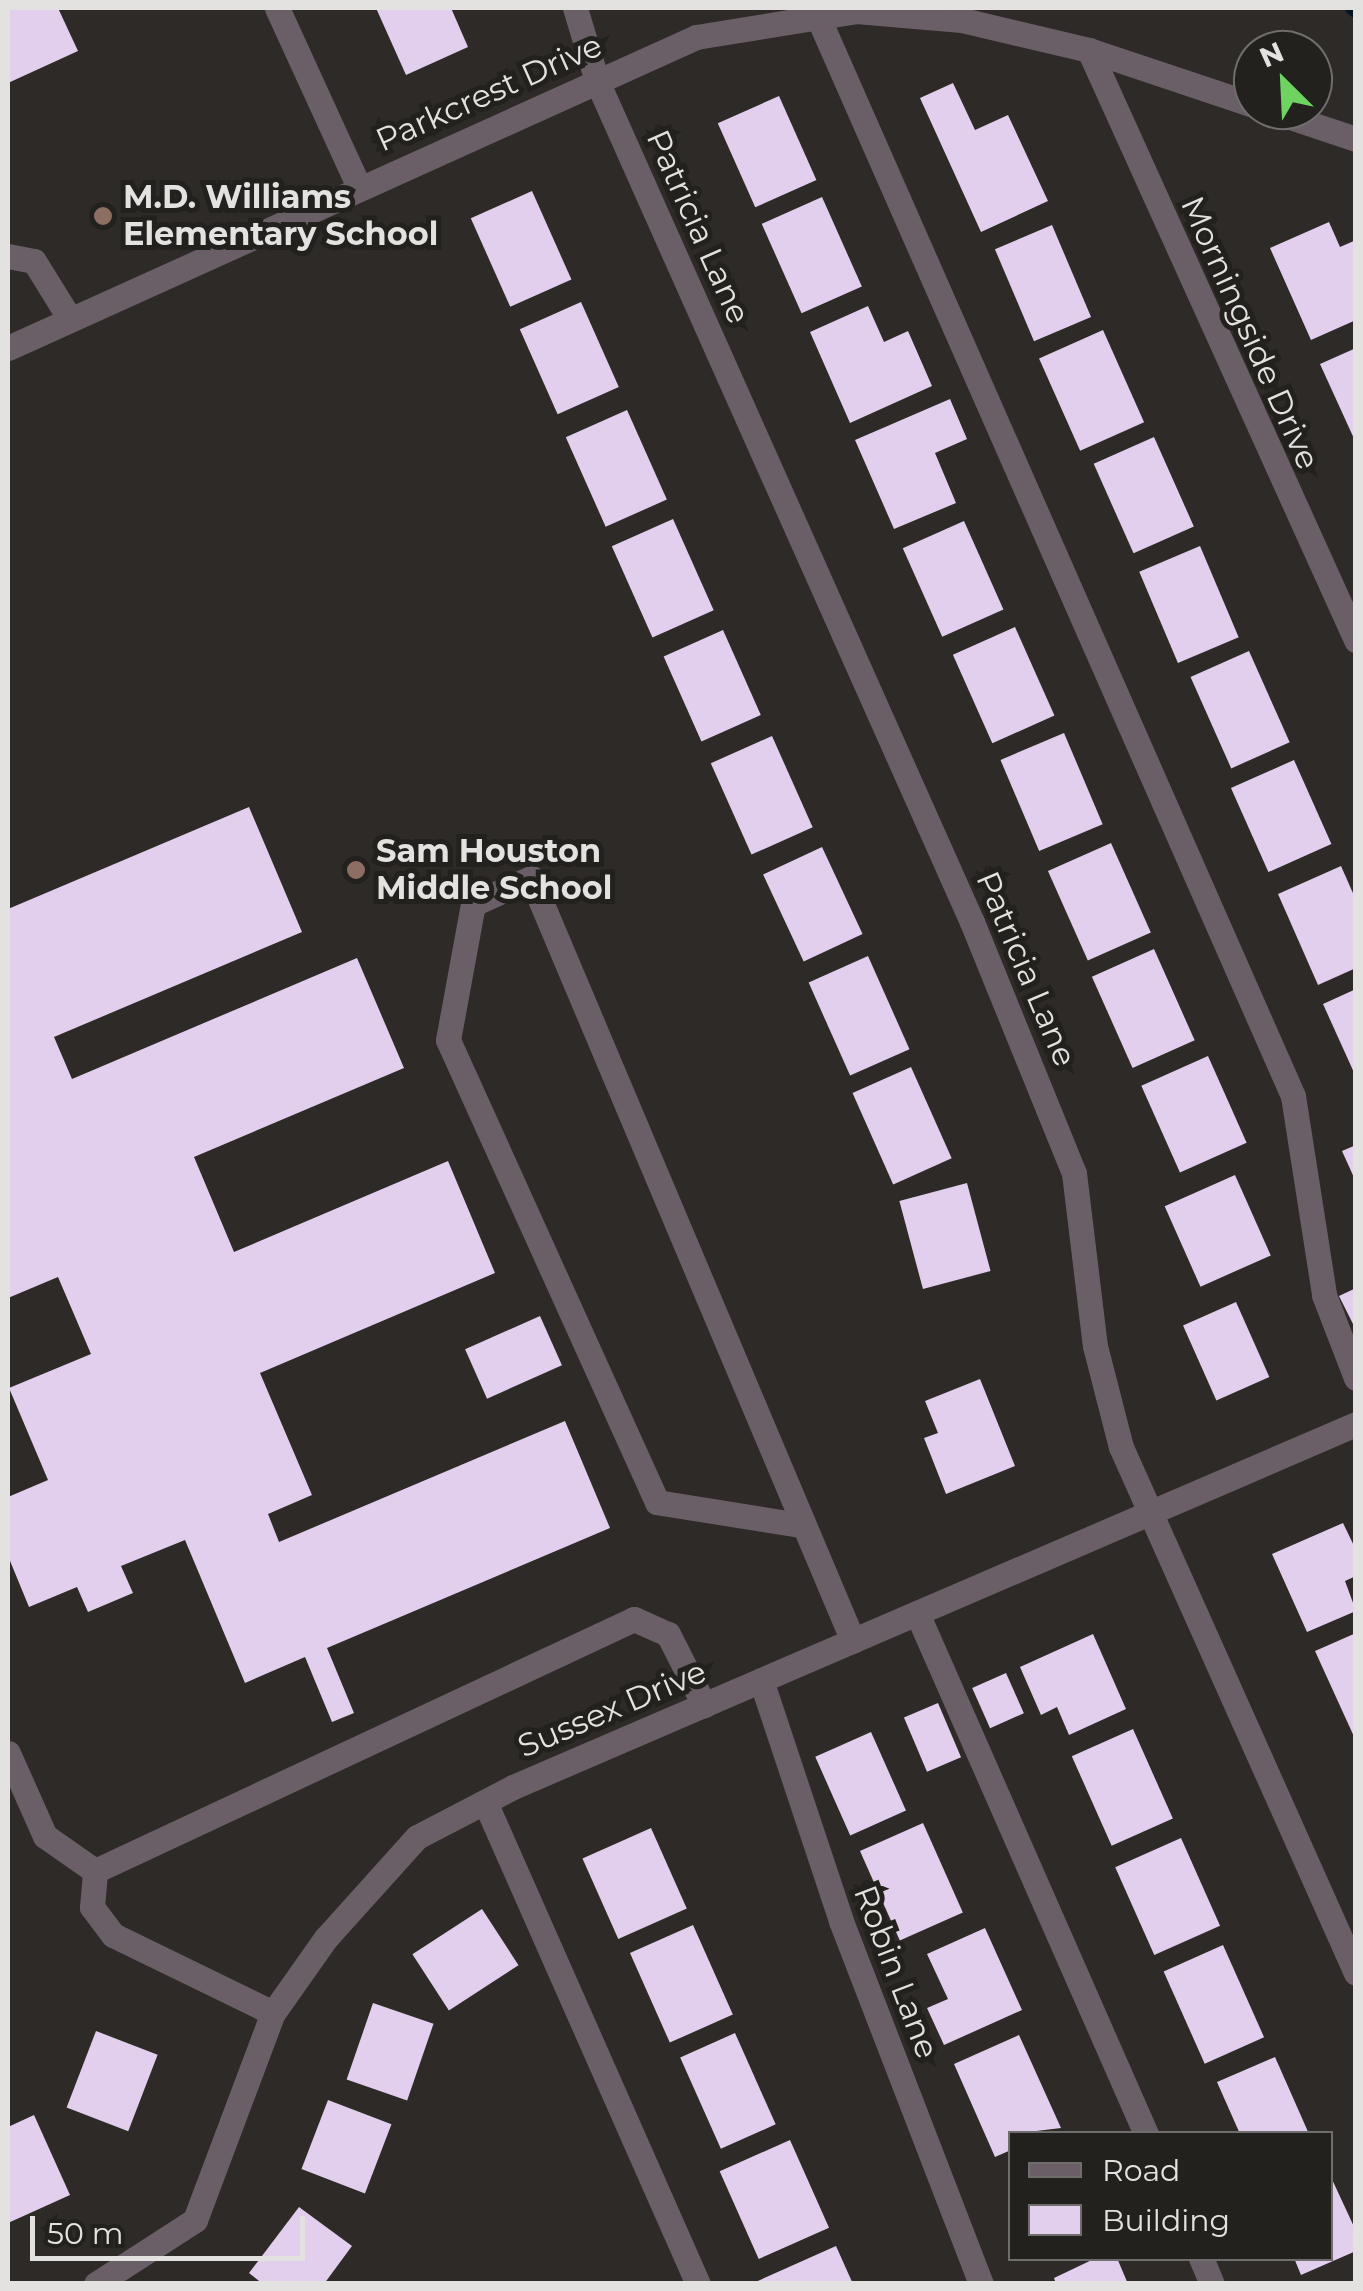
<!DOCTYPE html>
<style>
body{margin:0}
#map{position:relative;width:1363px;height:2291px;overflow:hidden;background:#2d2a27;font-family:Montserrat,sans-serif}
div>[style]{position:absolute}
.stream>*{height:11px;margin:-5.5px;padding:0 5.5px;transform-origin:5.5px;border-radius:5.5px;background:#001425}
.building>*{inset:0;background:#e1cfed;transform-origin:0 0}
.minor>*{height:25px;margin:-12.5px;padding:0 12.5px;transform-origin:12.5px;border-radius:12.5px;background:#6a5e67}
.dots>*{width:28px;height:28px;translate:-50% -50%;box-sizing:border-box;border:5px solid #23211e;border-radius:50%}
span{translate:-50% -50%;white-space:nowrap;text-align:center;line-height:1.15;-webkit-text-stroke:10px #23211e;paint-order:stroke}
.street-label{font-size:32px;color:#e4e2e0}
.poi-label{font-size:32px;color:#e4e2e0;font-weight:700}
.left{translate:0 -50%;text-align:left}
.frame{position:absolute;inset:0;border:10px solid #e4e2e0;pointer-events:none}
.legend{position:absolute;left:1008px;top:2131px;width:325px;height:130px;box-sizing:border-box;background:#23211e;border:2px solid #706e6c;margin:0;padding:12px 18px;list-style:none;font-size:30px;color:#e4e2e0}
.legend li{display:flex;align-items:center;gap:20px;height:50px}
.legend b{width:50px;border:2px solid #706e6c}
.north{position:absolute;left:1233px;top:30px;width:100px;height:100px;box-sizing:border-box;background:#23211e;border:2px solid #706e6c;border-radius:50%;rotate:336deg;font-size:28px;font-weight:700;line-height:40px;text-align:center;color:#e4e2e0}
.north::after{content:'';display:block;margin:auto;width:35px;height:45px;background:#6ed361;clip-path:polygon(50% 0,100% 100%,50% 72%,0 100%)}
.scale{position:absolute;left:30px;top:2216px;width:275px;height:45px;box-sizing:border-box;border:5px solid #e4e2e0;border-top:0;padding-left:12px;font-size:30px;line-height:35px;white-space:nowrap;color:#e4e2e0;-webkit-text-stroke:8px #23211e;paint-order:stroke}
</style>
<div id="map">
<div class="stream">
<div style="left:1350px;top:8px;width:8px;rotate:40deg"></div>
</div>
<div class="building">
<div style="clip-path:polygon(8px 8px,58px 8px,78px 51px,8px 83px)"></div>
<div style="clip-path:polygon(376px 8px,451px 8px,468px 47px,406px 75px)"></div>
<div style="clip-path:polygon(953px 83px,975px 130px,1008px 115px,1048px 201px,981px 232px,920px 98px)"></div>
<div style="left:779px;top:96px;width:92px;height:67px;rotate:66deg"></div>
<div style="left:532px;top:191px;width:97px;height:67px;rotate:66deg"></div>
<div style="left:822px;top:197px;width:98px;height:66px;rotate:66deg"></div>
<div style="clip-path:polygon(1329px 222px,1340px 247px,1356px 240px,1356px 320px,1311px 340px,1270px 248px)"></div>
<div style="left:1052px;top:225px;width:100px;height:62px;rotate:67deg"></div>
<div style="left:581px;top:302px;width:93px;height:67px;rotate:66deg"></div>
<div style="clip-path:polygon(868px 306px,884px 342px,908px 331px,932px 386px,850px 423px,810px 332px)"></div>
<div style="left:1103px;top:330px;width:101px;height:70px;rotate:66deg"></div>
<div style="clip-path:polygon(1356px 348px,1356px 443px,1320px 364px)"></div>
<div style="clip-path:polygon(950px 399px,967px 439px,935px 453px,956px 503px,894px 529px,855px 440px)"></div>
<div style="left:627px;top:410px;width:98px;height:67px;rotate:66deg"></div>
<div style="left:1154px;top:437px;width:98px;height:66px;rotate:66deg"></div>
<div style="left:673px;top:519px;width:100px;height:67px;rotate:66deg"></div>
<div style="left:964px;top:521px;width:97px;height:67px;rotate:66deg"></div>
<div style="left:1200px;top:546px;width:99px;height:66px;rotate:67deg"></div>
<div style="left:1015px;top:627px;width:97px;height:68px;rotate:66deg"></div>
<div style="left:723px;top:630px;width:93px;height:65px;rotate:66deg"></div>
<div style="left:1249px;top:651px;width:100px;height:64px;rotate:66deg"></div>
<div style="left:1064px;top:733px;width:99px;height:69px;rotate:67deg"></div>
<div style="left:772px;top:736px;width:100px;height:67px;rotate:66deg"></div>
<div style="left:1294px;top:760px;width:92px;height:69px;rotate:66deg"></div>
<div style="clip-path:polygon(249px 807px,302px 932px,54px 1037px,72px 1079px,357px 958px,404px 1068px,194px 1157px,234px 1252px,448px 1161px,495px 1273px,260px 1373px,312px 1495px,268px 1514px,279px 1542px,565px 1421px,610px 1528px,327px 1648px,354px 1713px,332px 1722px,305px 1657px,245px 1683px,185px 1540px,121px 1566px,133px 1593px,88px 1612px,77px 1587px,29px 1607px,8px 1556px,8px 1497px,48px 1480px,9px 1388px,91px 1354px,58px 1277px,8px 1298px,8px 909px)"></div>
<div style="left:1111px;top:843px;width:98px;height:69px;rotate:66deg"></div>
<div style="left:822px;top:847px;width:96px;height:65px;rotate:65deg"></div>
<div style="clip-path:polygon(1341px 866px,1356px 900px,1356px 968px,1318px 985px,1278px 894px)"></div>
<div style="left:1154px;top:949px;width:100px;height:68px;rotate:66deg"></div>
<div style="left:868px;top:956px;width:102px;height:65px;rotate:66deg"></div>
<div style="clip-path:polygon(1356px 989px,1356px 1077px,1323px 1004px)"></div>
<div style="left:1208px;top:1056px;width:95px;height:73px;rotate:66deg"></div>
<div style="left:911px;top:1067px;width:100px;height:64px;rotate:66deg"></div>
<div style="clip-path:polygon(1356px 1145px,1356px 1182px,1342px 1151px)"></div>
<div style="left:1235px;top:1175px;width:88px;height:77px;rotate:66deg"></div>
<div style="left:967px;top:1183px;width:91px;height:70px;rotate:75deg"></div>
<div style="clip-path:polygon(1356px 1288px,1356px 1330px,1339px 1296px)"></div>
<div style="left:1236px;top:1302px;width:82px;height:58px;rotate:66deg"></div>
<div style="left:540px;top:1316px;width:54px;height:82px;rotate:66deg"></div>
<div style="clip-path:polygon(980px 1379px,1015px 1466px,946px 1494px,924px 1438px,938px 1433px,925px 1401px)"></div>
<div style="clip-path:polygon(1343px 1523px,1356px 1550px,1356px 1576px,1345px 1581px,1356px 1611px,1307px 1632px,1272px 1554px)"></div>
<div style="clip-path:polygon(1356px 1633px,1356px 1741px,1315px 1651px)"></div>
<div style="clip-path:polygon(1093px 1634px,1126px 1709px,1069px 1735px,1057px 1707px,1041px 1715px,1020px 1667px)"></div>
<div style="left:1006px;top:1673px;width:44px;height:37px;rotate:66deg"></div>
<div style="left:938px;top:1703px;width:59px;height:37px;rotate:67deg"></div>
<div style="left:1133px;top:1729px;width:98px;height:67px;rotate:66deg"></div>
<div style="left:871px;top:1732px;width:86px;height:61px;rotate:66deg"></div>
<div style="left:923px;top:1823px;width:98px;height:69px;rotate:66deg"></div>
<div style="left:651px;top:1828px;width:88px;height:75px;rotate:66deg"></div>
<div style="left:1181px;top:1838px;width:96px;height:72px;rotate:66deg"></div>
<div style="left:482px;top:1909px;width:67px;height:83px;rotate:57deg"></div>
<div style="left:693px;top:1925px;width:98px;height:69px;rotate:66deg"></div>
<div style="clip-path:polygon(985px 1928px,1022px 2010px,944px 2045px,927px 2008px,948px 1999px,927px 1954px)"></div>
<div style="left:1223px;top:1945px;width:101px;height:65px;rotate:66deg"></div>
<div style="left:373px;top:2003px;width:64px;height:81px;rotate:19deg"></div>
<div style="left:96px;top:2031px;width:66px;height:82px;rotate:21deg"></div>
<div style="left:735px;top:2033px;width:100px;height:60px;rotate:66deg"></div>
<div style="clip-path:polygon(1019px 2035px,1061px 2128px,1011px 2134px,1011px 2150px,995px 2157px,954px 2064px)"></div>
<div style="clip-path:polygon(1275px 2057px,1309px 2134px,1240px 2134px,1217px 2082px)"></div>
<div style="left:328px;top:2100px;width:68px;height:74px;rotate:21deg"></div>
<div style="clip-path:polygon(34px 2115px,70px 2195px,8px 2223px,8px 2127px)"></div>
<div style="left:790px;top:2140px;width:96px;height:77px;rotate:66deg"></div>
<div style="clip-path:polygon(1330px 2175px,1356px 2231px,1356px 2251px,1301px 2275px,1294px 2258px,1330px 2258px)"></div>
<div style="clip-path:polygon(299px 2207px,352px 2246px,324px 2284px,263px 2284px,249px 2273px)"></div>
<div style="clip-path:polygon(836px 2246px,853px 2284px,751px 2284px)"></div>
<div style="clip-path:polygon(1096px 2258px,1117px 2258px,1128px 2284px,1056px 2284px,1054px 2278px)"></div>
</div>
<div class="minor">
<div style="left:277px;top:8px;width:197px;rotate:65.4deg"></div>
<div style="left:575px;top:8px;width:76px;rotate:73.2deg"></div>
<div style="left:597px;top:81px;width:921px;rotate:65.97deg"></div>
<div style="left:972px;top:922px;width:271px;rotate:67.9deg"></div>
<div style="left:1074px;top:1173px;width:174px;rotate:83.1deg"></div>
<div style="left:1095px;top:1346px;width:104px;rotate:75.6deg"></div>
<div style="left:1121px;top:1447px;width:576px;rotate:65.93deg"></div>
<div style="left:818px;top:17px;width:1179px;rotate:66.24deg"></div>
<div style="left:1293px;top:1096px;width:201px;rotate:81.1deg"></div>
<div style="left:1324px;top:1295px;width:89px;rotate:68.9deg"></div>
<div style="left:1089px;top:50px;width:648px;rotate:65.65deg"></div>
<div style="left:1269px;top:110px;width:92px;rotate:18.4deg"></div>
<div style="left:8px;top:256px;width:26px;rotate:11deg"></div>
<div style="left:34px;top:261px;width:68px;rotate:58.2deg"></div>
<div style="left:8px;top:348px;width:755px;rotate:-24.32deg"></div>
<div style="left:696px;top:37px;width:162px;rotate:-9.2deg"></div>
<div style="left:856px;top:11px;width:106px;rotate:4.9deg"></div>
<div style="left:962px;top:20px;width:130px;rotate:13.3deg"></div>
<div style="left:1089px;top:50px;width:173px;rotate:18.5deg"></div>
<div style="left:800px;top:1525px;width:145px;rotate:-170.9deg"></div>
<div style="left:657px;top:1502px;width:507px;rotate:-114.34deg"></div>
<div style="left:448px;top:1040px;width:138px;rotate:-79.6deg"></div>
<div style="left:473px;top:904px;width:64px;rotate:-24.1deg"></div>
<div style="left:531px;top:878px;width:828px;rotate:67.12deg"></div>
<div style="left:917px;top:1613px;width:569px;rotate:66.27deg"></div>
<div style="left:761px;top:1680px;width:254px;rotate:71.6deg"></div>
<div style="left:841px;top:1921px;width:389px;rotate:68.9deg"></div>
<div style="left:8px;top:1753px;width:91px;rotate:66deg"></div>
<div style="left:45px;top:1836px;width:61px;rotate:35deg"></div>
<div style="left:485px;top:1802px;width:527px;rotate:66.16deg"></div>
<div style="left:273px;top:2013px;width:178px;rotate:-154deg"></div>
<div style="left:113px;top:1935px;width:35px;rotate:-127deg"></div>
<div style="left:92px;top:1907px;width:36px;rotate:-85deg"></div>
<div style="left:95px;top:1871px;width:595px;rotate:-25.06deg"></div>
<div style="left:634px;top:1619px;width:37px;rotate:24deg"></div>
<div style="left:668px;top:1634px;width:80px;rotate:63.1deg"></div>
<div style="left:1201px;top:2258px;width:28px;rotate:67deg"></div>
<div style="left:96px;top:2284px;width:118px;rotate:-32.9deg"></div>
<div style="left:195px;top:2220px;width:221px;rotate:-69.4deg"></div>
<div style="left:273px;top:2013px;width:92px;rotate:-54.8deg"></div>
<div style="left:326px;top:1938px;width:136px;rotate:-48deg"></div>
<div style="left:417px;top:1837px;width:108px;rotate:-27.5deg"></div>
<div style="left:513px;top:1787px;width:918px;rotate:-23.3deg"></div>
</div>
<div class="dots">
<div style="left:103px;top:216px;background:#8d6e63"></div>
<div style="left:356px;top:870px;background:#8d6e63"></div>
</div>
<div class="street-label">
<span style="left:489px;top:93px;rotate:-24deg">Parkcrest Drive</span>
<span style="left:698px;top:227px;rotate:66deg">Patricia Lane</span>
<span style="left:1250px;top:333px;rotate:66deg">Morningside Drive</span>
<span style="left:1026px;top:969px;rotate:67deg">Patricia Lane</span>
<span style="left:612px;top:1709px;rotate:-23deg">Sussex Drive</span>
<span style="left:896px;top:1972px;rotate:69deg">Robin Lane</span>
</div>
<div class="poi-label">
<span class="left" style="left:123px;top:216px">M.D. Williams<br>Elementary School</span>
<span class="left" style="left:376px;top:870px">Sam Houston<br>Middle School</span>
</div>
<div class="frame"></div>
<ul class="legend">
<li><b style="height:12px;background:#6a5e67"></b>Road</li>
<li><b style="height:28px;background:#e1cfed"></b>Building</li>
</ul>
<div class="north">N</div>
<div class="scale">50 m</div>
</div>
